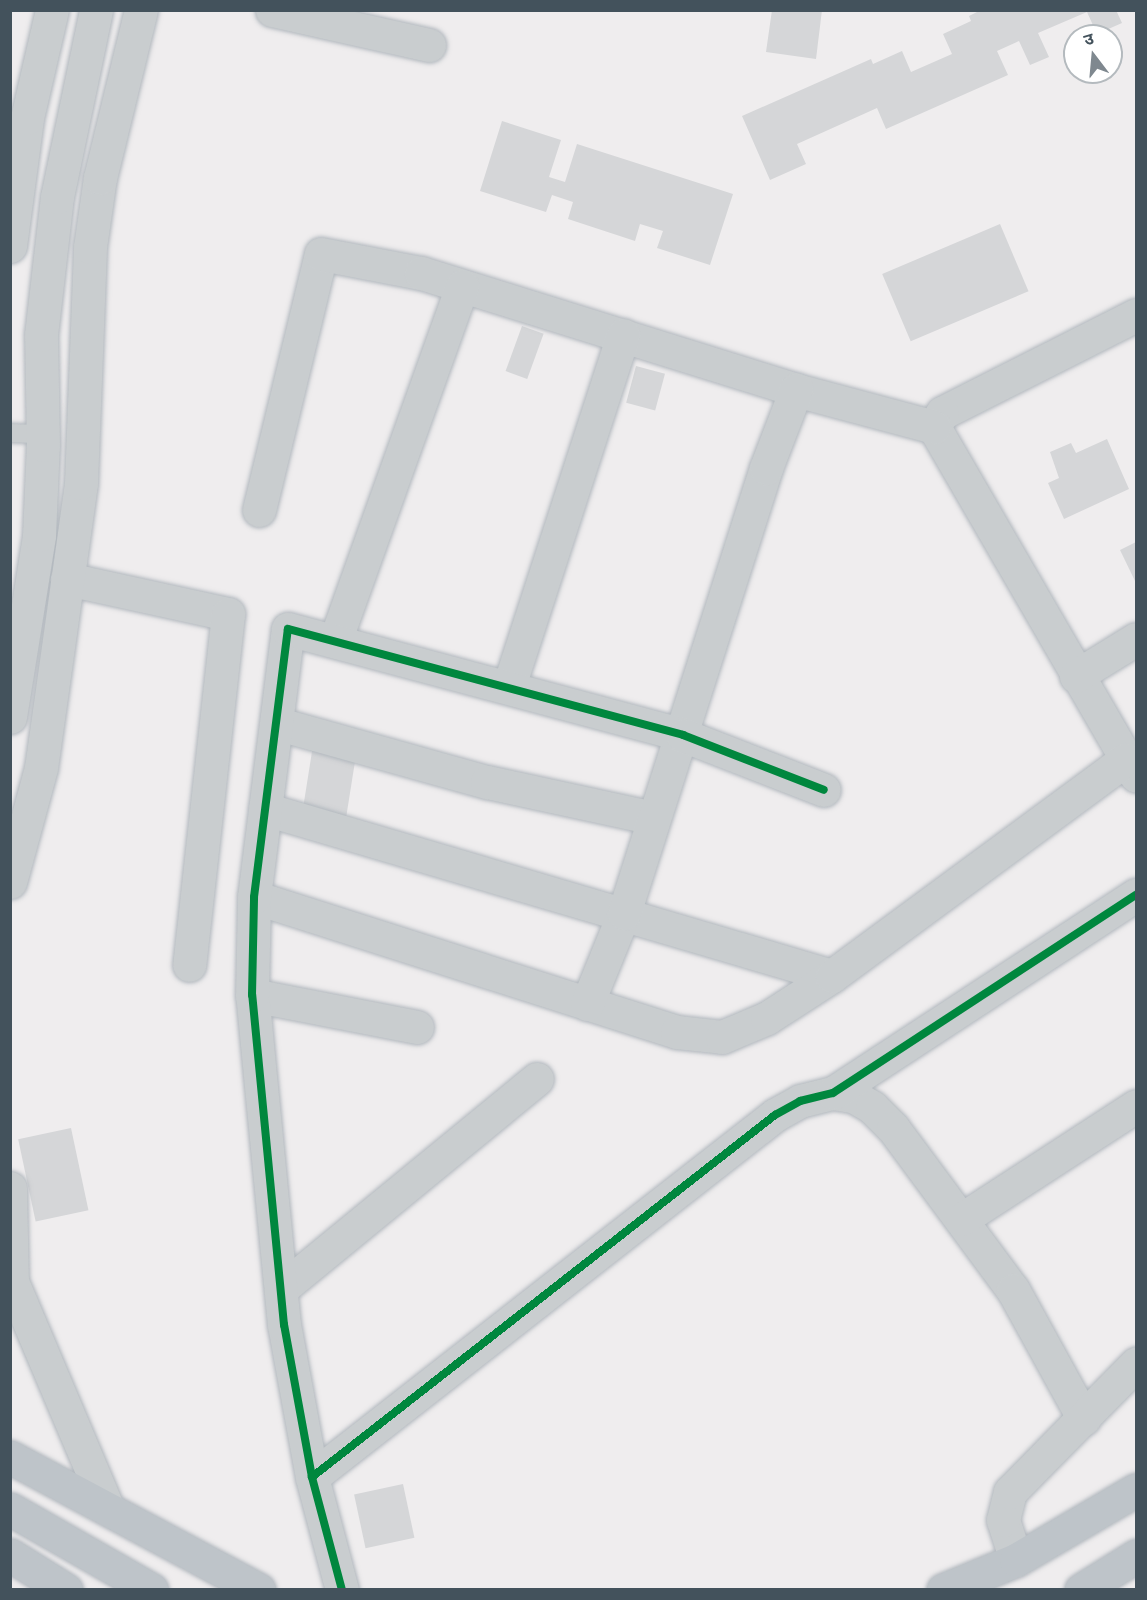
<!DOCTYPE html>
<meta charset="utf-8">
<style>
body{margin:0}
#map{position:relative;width:1147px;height:1600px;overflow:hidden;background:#efedee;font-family:Mulish,"Noto Sans Devanagari",sans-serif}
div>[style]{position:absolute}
.building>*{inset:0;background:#d5d6d8;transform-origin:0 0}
.roads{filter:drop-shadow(0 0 2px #b2b8be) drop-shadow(0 0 2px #b2b8be)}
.service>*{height:18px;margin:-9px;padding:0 9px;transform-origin:9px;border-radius:9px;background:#c9cdcf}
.minor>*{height:33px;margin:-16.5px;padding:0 16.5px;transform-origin:16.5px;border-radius:16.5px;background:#c9cdcf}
.tertiary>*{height:33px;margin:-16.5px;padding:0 16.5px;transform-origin:16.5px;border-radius:16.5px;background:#c9cdcf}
.trunk>*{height:33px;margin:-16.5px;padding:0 16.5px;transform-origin:16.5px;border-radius:16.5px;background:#bec4c9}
.cycleway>*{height:8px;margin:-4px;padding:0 4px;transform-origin:4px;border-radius:4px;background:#00873e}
span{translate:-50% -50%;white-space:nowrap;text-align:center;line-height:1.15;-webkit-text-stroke:5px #fff;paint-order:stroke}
.frame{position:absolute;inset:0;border:12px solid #43525c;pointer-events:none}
.north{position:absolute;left:1063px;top:24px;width:60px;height:60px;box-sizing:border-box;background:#fff;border:2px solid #b4babe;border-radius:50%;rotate:344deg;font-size:16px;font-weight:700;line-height:24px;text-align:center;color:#43525c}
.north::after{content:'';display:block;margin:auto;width:21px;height:27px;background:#7f888f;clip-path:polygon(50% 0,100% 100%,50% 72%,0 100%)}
</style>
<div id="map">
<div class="building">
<div style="clip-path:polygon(772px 10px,822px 10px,816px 59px,766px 52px)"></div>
<div style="clip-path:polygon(981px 10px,1116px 10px,1122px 23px,1097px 34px,1087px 12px,1038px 33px,1049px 57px,1030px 65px,1019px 41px,997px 51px,1008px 75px,886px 129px,877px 108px,797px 144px,806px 164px,770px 180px,742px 116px,871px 59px,873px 64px,902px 51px,911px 72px,952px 54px,943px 34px,971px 21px,969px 16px)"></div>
<div style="clip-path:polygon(502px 121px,561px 140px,549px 177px,565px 182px,577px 144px,733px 194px,710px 265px,657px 248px,663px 231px,640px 224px,635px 241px,568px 219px,573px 202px,552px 195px,546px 212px,480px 191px)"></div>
<div style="left:1000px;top:224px;width:73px;height:128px;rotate:67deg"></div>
<div style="left:522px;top:326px;width:23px;height:48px;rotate:20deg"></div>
<div style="left:636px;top:366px;width:30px;height:38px;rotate:15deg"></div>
<div style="clip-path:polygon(1107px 439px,1129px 489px,1064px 519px,1048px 483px,1059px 478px,1050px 452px,1071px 443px,1076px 453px)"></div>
<div style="clip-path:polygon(1136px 542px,1136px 580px,1135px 581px,1120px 550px)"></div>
<div style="left:314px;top:739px;width:44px;height:76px;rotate:9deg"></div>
<div style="left:71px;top:1128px;width:84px;height:54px;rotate:78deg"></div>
<div style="left:403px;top:1484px;width:55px;height:50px;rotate:78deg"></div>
</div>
<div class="roads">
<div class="service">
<div style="left:10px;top:433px;width:33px;rotate:2deg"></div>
</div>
<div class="minor">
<div style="left:272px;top:10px;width:161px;rotate:12.6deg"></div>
<div style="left:1136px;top:315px;width:217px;rotate:153.2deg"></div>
<div style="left:942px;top:413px;width:16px;rotate:120deg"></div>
<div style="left:934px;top:427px;width:403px;rotate:59.9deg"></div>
<div style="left:259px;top:510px;width:263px;rotate:-76.4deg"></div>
<div style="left:321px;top:254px;width:102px;rotate:10.8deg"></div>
<div style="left:421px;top:273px;width:393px;rotate:17.3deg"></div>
<div style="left:796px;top:390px;width:143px;rotate:15deg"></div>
<div style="left:67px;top:579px;width:165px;rotate:12.3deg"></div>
<div style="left:228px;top:614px;width:353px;rotate:96.3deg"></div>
<div style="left:335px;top:641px;width:377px;rotate:-70.3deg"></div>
<div style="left:1076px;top:676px;width:70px;rotate:-31.7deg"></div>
<div style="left:509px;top:686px;width:369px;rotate:-72deg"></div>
<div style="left:279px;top:724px;width:216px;rotate:15.6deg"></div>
<div style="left:487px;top:782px;width:170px;rotate:12.2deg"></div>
<div style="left:265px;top:809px;width:591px;rotate:16.41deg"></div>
<div style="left:10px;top:882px;width:118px;rotate:-74.8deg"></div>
<div style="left:41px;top:768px;width:288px;rotate:-82deg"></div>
<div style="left:81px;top:483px;width:236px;rotate:-87.8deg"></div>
<div style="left:90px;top:247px;width:70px;rotate:-81.8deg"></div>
<div style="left:100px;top:178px;width:173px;rotate:-76.3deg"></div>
<div style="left:254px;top:897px;width:444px;rotate:17.7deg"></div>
<div style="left:677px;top:1032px;width:45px;rotate:6.3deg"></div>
<div style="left:722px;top:1037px;width:49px;rotate:-22.9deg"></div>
<div style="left:767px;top:1018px;width:77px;rotate:-32.9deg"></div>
<div style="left:832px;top:976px;width:365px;rotate:-36.4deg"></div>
<div style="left:252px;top:995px;width:168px;rotate:11deg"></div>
<div style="left:587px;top:1004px;width:98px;rotate:-67.9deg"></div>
<div style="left:624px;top:913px;width:467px;rotate:-72.3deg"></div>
<div style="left:766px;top:468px;width:84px;rotate:-69deg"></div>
<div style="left:833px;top:1093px;width:20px;rotate:9deg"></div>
<div style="left:853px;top:1096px;width:22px;rotate:30deg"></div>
<div style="left:872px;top:1107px;width:30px;rotate:45deg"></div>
<div style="left:893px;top:1128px;width:202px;rotate:53.5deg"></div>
<div style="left:1013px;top:1290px;width:147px;rotate:61.2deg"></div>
<div style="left:10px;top:1188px;width:92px;rotate:88.8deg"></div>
<div style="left:962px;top:1219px;width:207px;rotate:-33deg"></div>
<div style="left:281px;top:1289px;width:331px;rotate:-39.4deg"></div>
<div style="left:312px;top:1477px;width:588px;rotate:-38.02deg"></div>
<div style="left:775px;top:1115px;width:29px;rotate:-29deg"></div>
<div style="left:800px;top:1101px;width:34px;rotate:-14deg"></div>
<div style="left:833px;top:1093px;width:362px;rotate:-33.2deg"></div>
<div style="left:1016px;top:1560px;width:42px;rotate:-108deg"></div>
<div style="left:1003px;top:1520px;width:29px;rotate:-76deg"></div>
<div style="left:1010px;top:1492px;width:180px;rotate:-45.5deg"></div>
<div style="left:342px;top:1590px;width:117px;rotate:-104.9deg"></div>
<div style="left:312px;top:1477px;width:155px;rotate:-100.4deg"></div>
<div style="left:284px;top:1325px;width:332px;rotate:-95.5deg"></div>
<div style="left:252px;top:995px;width:98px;rotate:-88.8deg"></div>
<div style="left:254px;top:897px;width:270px;rotate:-82.8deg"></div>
<div style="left:288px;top:629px;width:409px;rotate:15deg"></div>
<div style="left:683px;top:735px;width:151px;rotate:21.3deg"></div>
</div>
<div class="tertiary">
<div style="left:10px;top:246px;width:129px;rotate:-82.4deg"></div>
<div style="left:27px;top:118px;width:111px;rotate:-77deg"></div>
<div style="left:10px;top:717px;width:184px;rotate:-80.9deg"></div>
<div style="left:39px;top:535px;width:90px;rotate:-87.5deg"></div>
<div style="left:43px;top:445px;width:110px;rotate:-91deg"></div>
<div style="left:41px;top:335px;width:139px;rotate:-83.4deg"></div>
<div style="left:57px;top:197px;width:191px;rotate:-78.2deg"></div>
<div style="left:10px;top:1277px;width:252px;rotate:67.1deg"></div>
</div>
<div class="trunk">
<div style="left:10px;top:1457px;width:282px;rotate:28.1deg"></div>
<div style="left:10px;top:1509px;width:163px;rotate:29.7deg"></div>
<div style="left:10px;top:1555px;width:66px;rotate:32deg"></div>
<div style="left:943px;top:1590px;width:79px;rotate:-22.3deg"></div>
<div style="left:1016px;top:1560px;width:139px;rotate:-30.3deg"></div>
<div style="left:1081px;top:1590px;width:65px;rotate:-31.7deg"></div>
</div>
</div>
<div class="cycleway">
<div style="left:312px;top:1477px;width:588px;rotate:-38.02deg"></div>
<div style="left:775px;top:1115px;width:29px;rotate:-29deg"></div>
<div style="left:800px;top:1101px;width:34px;rotate:-14deg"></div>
<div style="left:833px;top:1093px;width:362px;rotate:-33.2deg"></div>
<div style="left:342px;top:1590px;width:117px;rotate:-104.9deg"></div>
<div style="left:312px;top:1477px;width:155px;rotate:-100.4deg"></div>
<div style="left:284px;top:1325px;width:332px;rotate:-95.5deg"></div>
<div style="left:252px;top:995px;width:98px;rotate:-88.8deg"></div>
<div style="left:254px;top:897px;width:270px;rotate:-82.8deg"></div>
<div style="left:288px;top:629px;width:409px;rotate:15deg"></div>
<div style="left:683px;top:735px;width:151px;rotate:21.3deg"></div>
</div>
<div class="frame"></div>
<div class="north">उ</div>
</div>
